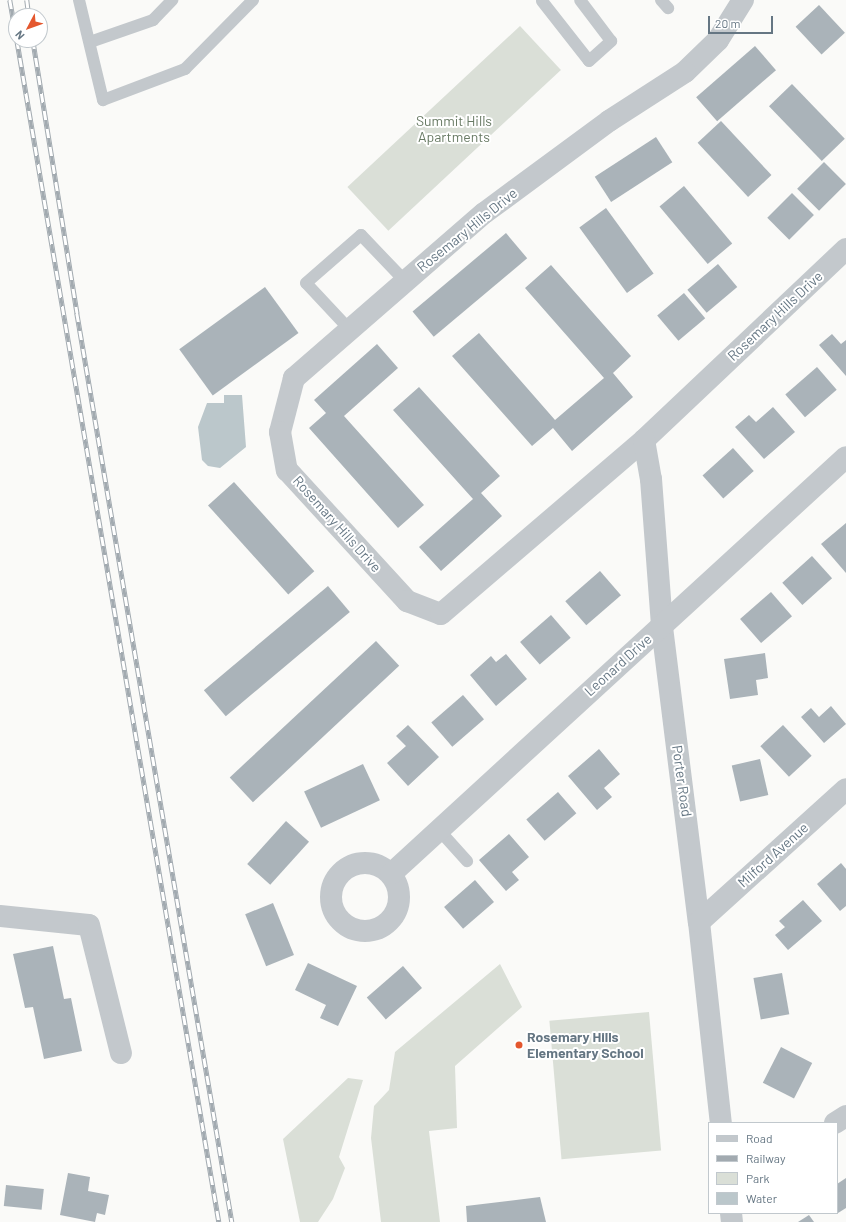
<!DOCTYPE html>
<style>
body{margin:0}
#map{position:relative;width:846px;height:1222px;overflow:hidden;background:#fafaf8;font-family:Barlow,sans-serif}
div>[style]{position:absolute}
.green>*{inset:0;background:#dadfd7;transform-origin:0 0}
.water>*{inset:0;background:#bbc7cb}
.building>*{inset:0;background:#aab3b9;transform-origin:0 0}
.service>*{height:12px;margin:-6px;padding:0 6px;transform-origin:6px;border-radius:6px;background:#c3c8cc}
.minor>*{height:22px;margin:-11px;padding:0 11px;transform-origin:11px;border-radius:11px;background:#c3c8cc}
.minor>.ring{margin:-11px;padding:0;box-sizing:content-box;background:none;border:22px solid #c3c8cc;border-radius:50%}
.rail>*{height:4.5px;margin-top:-2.25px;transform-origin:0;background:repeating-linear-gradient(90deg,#fff 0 9px,#a2aab0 0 18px);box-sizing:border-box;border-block:1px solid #a2aab0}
.dots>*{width:11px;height:11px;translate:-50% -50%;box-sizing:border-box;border:2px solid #fff;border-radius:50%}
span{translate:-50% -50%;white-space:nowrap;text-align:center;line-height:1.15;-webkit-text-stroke:4px #fff;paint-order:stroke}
.park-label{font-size:14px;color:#687a64}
.street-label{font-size:14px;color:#657683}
.poi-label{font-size:14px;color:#657683;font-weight:700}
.left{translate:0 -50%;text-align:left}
.legend{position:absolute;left:708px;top:1122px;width:130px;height:92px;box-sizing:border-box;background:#fff;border:1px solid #c1c8cd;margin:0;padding:5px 7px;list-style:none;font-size:12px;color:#657683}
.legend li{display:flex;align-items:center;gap:8px;height:20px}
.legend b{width:20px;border:1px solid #c1c8cd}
.north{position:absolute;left:8px;top:8px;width:40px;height:40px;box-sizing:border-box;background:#fff;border:1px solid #c1c8cd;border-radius:50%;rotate:229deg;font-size:11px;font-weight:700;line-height:16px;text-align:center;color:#657683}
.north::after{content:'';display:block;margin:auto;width:14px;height:18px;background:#e4572e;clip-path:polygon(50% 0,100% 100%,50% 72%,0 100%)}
.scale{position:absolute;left:708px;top:16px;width:65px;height:18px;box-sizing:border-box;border:2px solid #657683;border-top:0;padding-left:5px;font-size:12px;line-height:14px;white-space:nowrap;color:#657683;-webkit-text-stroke:3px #fff;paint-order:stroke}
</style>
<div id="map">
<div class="green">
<div style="left:520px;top:26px;width:60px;height:236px;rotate:47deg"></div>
<div style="clip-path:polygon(500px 964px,522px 1007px,455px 1066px,457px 1128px,429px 1131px,440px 1222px,381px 1222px,371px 1138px,374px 1106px,389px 1090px,395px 1052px)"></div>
<div style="left:649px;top:1012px;width:139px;height:100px;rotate:85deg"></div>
<div style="clip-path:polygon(348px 1078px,363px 1080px,339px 1157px,345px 1168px,333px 1199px,318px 1222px,300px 1222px,283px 1139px)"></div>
</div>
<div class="water">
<div style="clip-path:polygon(224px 395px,242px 395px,246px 447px,220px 468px,208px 466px,202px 460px,198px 427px,207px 403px,224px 403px)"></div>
</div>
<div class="building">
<div style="left:819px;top:5px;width:38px;height:32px;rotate:47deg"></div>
<div style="left:755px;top:46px;width:32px;height:78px;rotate:49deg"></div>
<div style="left:792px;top:84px;width:76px;height:32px;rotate:46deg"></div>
<div style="left:721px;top:121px;width:74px;height:32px;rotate:47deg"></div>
<div style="left:656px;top:137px;width:30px;height:73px;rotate:57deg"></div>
<div style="left:824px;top:162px;width:31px;height:38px;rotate:45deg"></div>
<div style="left:684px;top:186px;width:75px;height:32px;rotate:50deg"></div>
<div style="left:792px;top:193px;width:31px;height:35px;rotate:45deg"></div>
<div style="left:606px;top:208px;width:81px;height:33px;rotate:54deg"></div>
<div style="left:506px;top:233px;width:33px;height:122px;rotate:50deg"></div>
<div style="left:718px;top:264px;width:30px;height:40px;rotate:50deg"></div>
<div style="clip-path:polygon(551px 265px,631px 356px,613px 373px,633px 397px,572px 451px,553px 428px,532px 446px,452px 356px,479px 333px,555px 420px,604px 378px,525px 288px)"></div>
<div style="left:265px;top:287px;width:57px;height:106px;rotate:54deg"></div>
<div style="left:684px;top:293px;width:33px;height:35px;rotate:50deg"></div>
<div style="clip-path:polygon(832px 334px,841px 344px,846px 340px,846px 376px,819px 345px)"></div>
<div style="clip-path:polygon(377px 344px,398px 368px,344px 416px,424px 505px,398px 528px,309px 428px,326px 413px,314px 400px)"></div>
<div style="left:817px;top:367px;width:30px;height:42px;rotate:49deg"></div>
<div style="clip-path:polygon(419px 387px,500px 476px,481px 493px,502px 516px,441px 571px,419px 547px,473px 499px,393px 410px)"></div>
<div style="clip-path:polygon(773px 407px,795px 432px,764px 459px,735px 427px,749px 415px,756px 422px)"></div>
<div style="left:733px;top:448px;width:31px;height:41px;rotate:48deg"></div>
<div style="left:234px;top:482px;width:120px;height:35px;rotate:48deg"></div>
<div style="clip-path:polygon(846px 523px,846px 573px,821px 544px)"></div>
<div style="left:812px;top:556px;width:30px;height:40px;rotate:48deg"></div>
<div style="left:600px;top:571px;width:32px;height:46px;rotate:49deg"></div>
<div style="left:328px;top:586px;width:34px;height:162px;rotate:50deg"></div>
<div style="left:771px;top:592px;width:32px;height:41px;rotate:49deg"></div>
<div style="left:551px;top:615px;width:30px;height:41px;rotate:49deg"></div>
<div style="left:376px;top:641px;width:34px;height:200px;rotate:47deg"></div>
<div style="clip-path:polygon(765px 653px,768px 678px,756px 680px,758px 695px,730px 699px,724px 659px)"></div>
<div style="clip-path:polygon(506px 654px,527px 679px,496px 706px,470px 675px,491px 656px,496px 662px)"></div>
<div style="left:463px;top:695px;width:32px;height:42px;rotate:49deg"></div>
<div style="clip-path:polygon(831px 706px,846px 724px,824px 743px,801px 717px,811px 708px,819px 717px)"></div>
<div style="clip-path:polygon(408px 725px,439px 757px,408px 786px,387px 763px,406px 746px,396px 736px)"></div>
<div style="left:783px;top:725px;width:42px;height:31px;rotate:47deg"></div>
<div style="clip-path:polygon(599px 749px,620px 774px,604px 788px,612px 797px,597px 810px,568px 776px)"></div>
<div style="left:760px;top:759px;width:37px;height:29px;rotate:77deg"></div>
<div style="left:363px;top:764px;width:40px;height:65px;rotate:65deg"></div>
<div style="left:558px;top:792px;width:28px;height:42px;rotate:49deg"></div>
<div style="left:286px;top:821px;width:31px;height:58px;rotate:42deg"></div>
<div style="clip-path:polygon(509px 834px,529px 857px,512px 872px,519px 880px,506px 891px,479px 860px)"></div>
<div style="clip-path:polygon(841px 863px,846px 869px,846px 906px,840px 911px,817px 884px)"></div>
<div style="left:475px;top:880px;width:29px;height:41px;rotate:49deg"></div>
<div style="clip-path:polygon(803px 900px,822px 921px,788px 950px,775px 935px,785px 927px,779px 921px)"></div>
<div style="left:273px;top:903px;width:56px;height:30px;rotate:68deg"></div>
<div style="clip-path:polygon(53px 946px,64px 999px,71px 998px,82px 1051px,44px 1059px,33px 1007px,25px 1008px,13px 954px)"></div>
<div style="clip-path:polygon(308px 963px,357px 986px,338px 1026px,320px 1018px,326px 1005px,295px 990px)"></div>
<div style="left:403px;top:966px;width:29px;height:48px;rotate:49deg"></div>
<div style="left:782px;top:973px;width:42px;height:29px;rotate:80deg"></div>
<div style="left:781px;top:1047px;width:35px;height:40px;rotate:27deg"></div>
<div style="clip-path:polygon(68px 1173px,90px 1177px,88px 1191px,109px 1195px,105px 1215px,97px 1213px,95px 1222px,60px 1215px)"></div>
<div style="clip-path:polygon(846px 1178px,846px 1208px,838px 1213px,837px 1184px)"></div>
<div style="left:6px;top:1185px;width:38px;height:21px;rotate:6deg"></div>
<div style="clip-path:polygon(540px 1197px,546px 1222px,467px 1222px,466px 1206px)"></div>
<div style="clip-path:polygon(809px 1215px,814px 1222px,798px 1222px)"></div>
</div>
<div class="service">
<div style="left:79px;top:0;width:103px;rotate:76.5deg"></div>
<div style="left:103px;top:100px;width:88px;rotate:-20.7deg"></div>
<div style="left:185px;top:69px;width:97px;rotate:-45.4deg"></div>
<div style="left:661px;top:0;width:11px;rotate:49deg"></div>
<div style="left:542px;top:1px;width:76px;rotate:51.9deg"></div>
<div style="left:589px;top:61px;width:30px;rotate:-42deg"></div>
<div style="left:611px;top:41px;width:51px;rotate:-127.1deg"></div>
<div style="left:90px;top:42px;width:67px;rotate:-19.2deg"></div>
<div style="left:153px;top:20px;width:28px;rotate:-46deg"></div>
<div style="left:350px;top:330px;width:64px;rotate:-133.1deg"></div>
<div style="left:306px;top:283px;width:73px;rotate:-41.1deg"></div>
<div style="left:361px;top:235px;width:64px;rotate:46.3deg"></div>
<div style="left:439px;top:830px;width:42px;rotate:47.9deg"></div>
</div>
<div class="minor">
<div style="left:743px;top:0;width:47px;rotate:122deg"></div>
<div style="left:718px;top:40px;width:46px;rotate:135.9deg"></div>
<div style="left:685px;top:72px;width:90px;rotate:147.2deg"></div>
<div style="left:609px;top:121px;width:155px;rotate:143.6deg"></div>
<div style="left:484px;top:213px;width:252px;rotate:139deg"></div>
<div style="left:294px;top:378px;width:56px;rotate:104.5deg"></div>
<div style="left:280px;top:432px;width:39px;rotate:80deg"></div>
<div style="left:287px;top:470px;width:178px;rotate:47.5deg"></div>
<div style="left:407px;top:601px;width:36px;rotate:21deg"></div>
<div style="left:441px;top:614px;width:267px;rotate:-40.6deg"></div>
<div style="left:644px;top:440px;width:278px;rotate:-43.4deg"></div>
<div style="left:644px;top:440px;width:40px;rotate:80deg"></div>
<div style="left:651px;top:479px;width:148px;rotate:85.7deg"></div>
<div style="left:662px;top:627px;width:297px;rotate:82.9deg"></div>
<div style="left:699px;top:922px;width:202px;rotate:83.8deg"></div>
<div class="ring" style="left:331px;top:863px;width:46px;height:46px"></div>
<div style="left:391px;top:874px;width:617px;rotate:-42.5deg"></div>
<div style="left:0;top:916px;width:89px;rotate:5.8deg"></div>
<div style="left:89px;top:925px;width:132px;rotate:76deg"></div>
<div style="left:699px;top:922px;width:198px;rotate:-42.1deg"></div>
<div style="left:835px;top:1123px;width:13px;rotate:-32deg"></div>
<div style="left:731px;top:1213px;width:9px;rotate:84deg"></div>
</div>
<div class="rail">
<div style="left:10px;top:0;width:34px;rotate:80deg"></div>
<div style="left:27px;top:0;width:16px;rotate:83deg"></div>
<div style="left:17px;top:40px;width:1199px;rotate:80.3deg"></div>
<div style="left:33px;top:40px;width:277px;rotate:80.8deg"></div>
<div style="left:77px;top:313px;width:922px;rotate:80.32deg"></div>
</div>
<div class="dots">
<div style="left:519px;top:1045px;background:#e4572e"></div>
</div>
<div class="park-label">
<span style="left:454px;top:129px">Summit Hills<br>Apartments</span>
</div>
<div class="street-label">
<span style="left:467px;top:230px;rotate:-39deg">Rosemary Hills Drive</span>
<span style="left:775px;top:316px;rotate:-43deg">Rosemary Hills Drive</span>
<span style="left:337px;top:524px;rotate:48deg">Rosemary Hills Drive</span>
<span style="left:618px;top:665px;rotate:-42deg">Leonard Drive</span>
<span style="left:682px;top:781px;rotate:82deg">Porter Road</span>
<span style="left:773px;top:855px;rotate:-42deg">Milford Avenue</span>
</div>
<div class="poi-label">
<span class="left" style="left:527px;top:1045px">Rosemary Hills<br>Elementary School</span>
</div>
<ul class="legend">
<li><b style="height:5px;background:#c3c8cc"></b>Road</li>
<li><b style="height:5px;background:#a2aab0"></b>Railway</li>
<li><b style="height:11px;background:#dadfd7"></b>Park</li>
<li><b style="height:11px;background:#bbc7cb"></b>Water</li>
</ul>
<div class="north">N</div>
<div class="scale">20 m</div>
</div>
